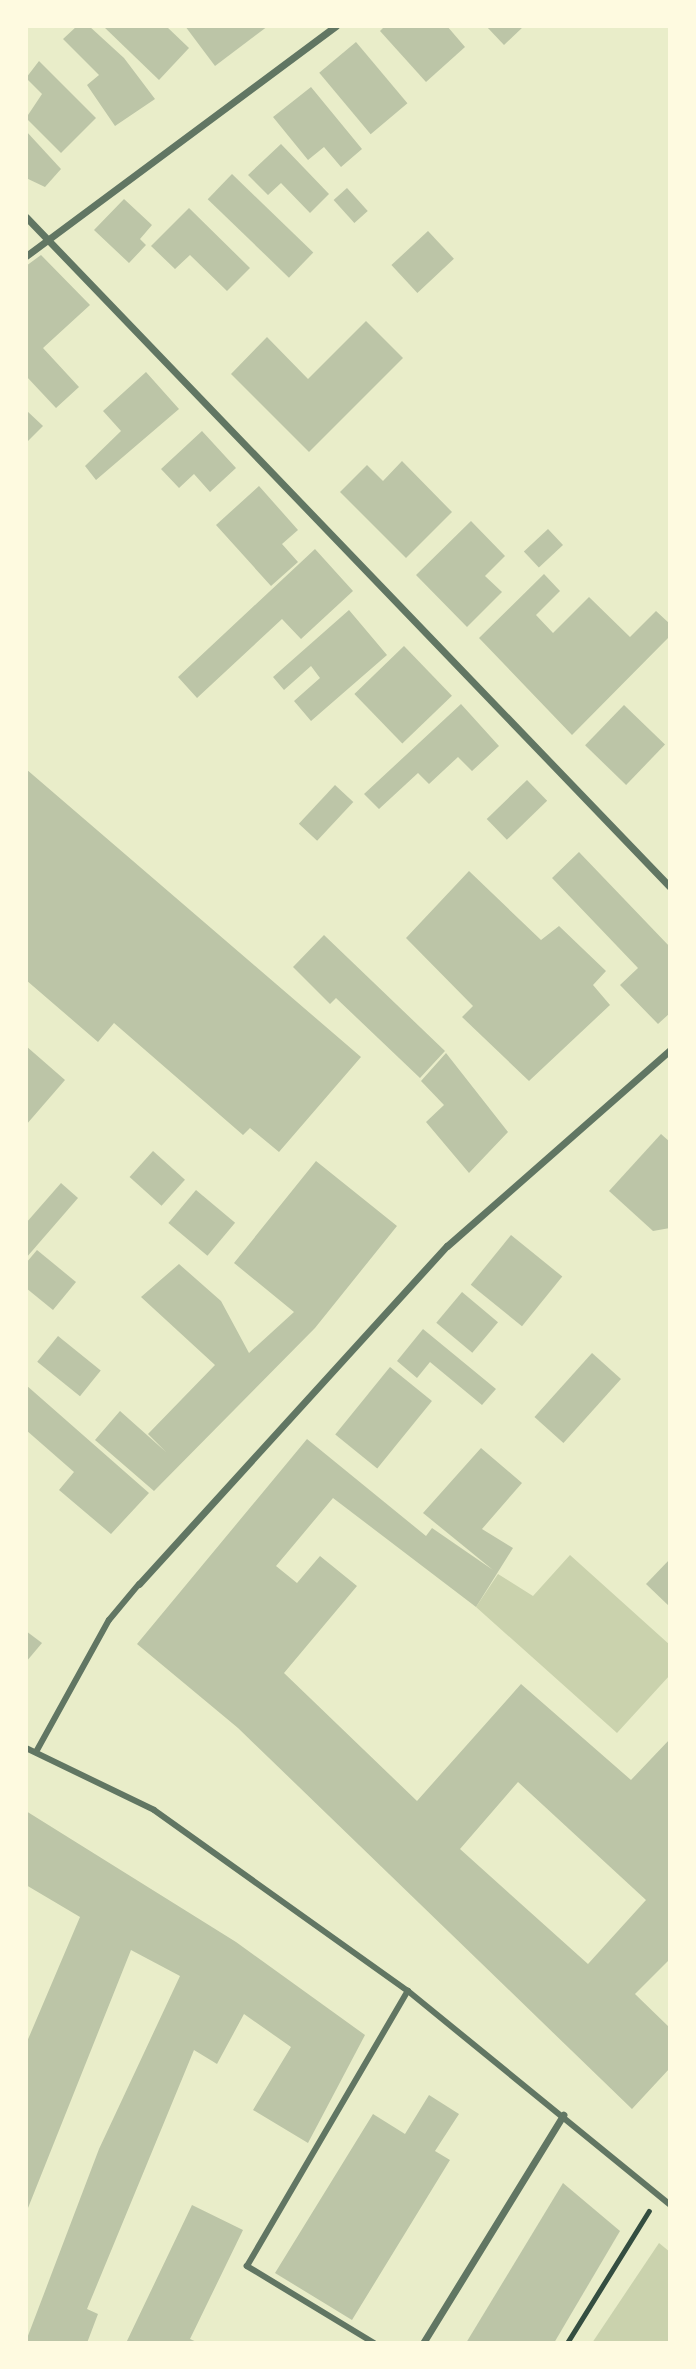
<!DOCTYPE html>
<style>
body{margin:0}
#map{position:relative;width:696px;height:2369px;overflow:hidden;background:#e9edc9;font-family:"Alegreya Sans",sans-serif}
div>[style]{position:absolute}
.green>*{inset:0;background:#cad2ad}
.building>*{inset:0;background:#bcc5a7;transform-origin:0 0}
.path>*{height:4.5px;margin:-2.25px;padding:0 2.25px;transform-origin:2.25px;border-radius:2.25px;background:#344e41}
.pedestrian>*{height:6px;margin:-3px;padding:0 3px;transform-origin:3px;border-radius:3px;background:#617663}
.minor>*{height:7px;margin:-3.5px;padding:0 3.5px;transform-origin:3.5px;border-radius:3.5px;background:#617663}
span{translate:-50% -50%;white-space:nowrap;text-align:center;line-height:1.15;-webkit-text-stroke:5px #fefae0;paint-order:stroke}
.frame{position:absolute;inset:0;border:28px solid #fefae0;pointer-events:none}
</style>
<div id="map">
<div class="green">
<div style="clip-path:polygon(570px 1555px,670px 1645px,670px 1675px,617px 1733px,476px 1607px,498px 1574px,533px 1596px)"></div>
<div style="clip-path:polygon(659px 2243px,670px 2252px,670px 2343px,592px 2343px)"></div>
</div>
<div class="building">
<div style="clip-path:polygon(77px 26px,89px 26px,124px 58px,155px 99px,115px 126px,87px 85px,99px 75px,63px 39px)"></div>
<div style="clip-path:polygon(103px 26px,166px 26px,189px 48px,159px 80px)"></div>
<div style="clip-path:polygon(185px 26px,268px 26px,215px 66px)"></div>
<div style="clip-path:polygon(385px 26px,447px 26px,465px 47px,426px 82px,380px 31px)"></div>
<div style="clip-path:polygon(486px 26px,524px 26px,504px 45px)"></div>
<div style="left:356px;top:42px;width:80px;height:48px;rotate:50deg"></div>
<div style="clip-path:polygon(39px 61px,96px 118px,61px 153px,26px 118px,42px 94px,26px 78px)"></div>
<div style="clip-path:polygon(311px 87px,362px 149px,341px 167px,324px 147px,308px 160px,273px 117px)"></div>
<div style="clip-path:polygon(26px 131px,61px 169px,45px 187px,26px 178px)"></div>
<div style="clip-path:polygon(281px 144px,329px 194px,310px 213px,281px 183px,268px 195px,248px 175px)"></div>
<div style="left:232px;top:174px;width:113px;height:35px;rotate:44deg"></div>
<div style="left:347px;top:188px;width:31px;height:18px;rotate:48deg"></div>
<div style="clip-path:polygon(124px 199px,152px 225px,140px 239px,146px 245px,129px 263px,94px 230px)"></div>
<div style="clip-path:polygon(189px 208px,250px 268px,227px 291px,190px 255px,175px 269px,151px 246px)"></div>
<div style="left:428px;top:231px;width:38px;height:50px;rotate:47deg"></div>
<div style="clip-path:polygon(41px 255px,90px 305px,43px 348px,79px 387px,56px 408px,26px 376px,26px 266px)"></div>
<div style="clip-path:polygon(366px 321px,403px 358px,309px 452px,231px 374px,267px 337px,308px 379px)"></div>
<div style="clip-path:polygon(146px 372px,179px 409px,96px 480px,85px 466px,121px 431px,103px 411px)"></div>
<div style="clip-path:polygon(26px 410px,43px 426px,26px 443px)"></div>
<div style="clip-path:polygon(202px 431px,236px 468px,210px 492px,194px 474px,179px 488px,161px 469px)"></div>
<div style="clip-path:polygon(402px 461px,452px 512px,406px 558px,340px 492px,367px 465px,383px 481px)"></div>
<div style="clip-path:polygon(259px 486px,298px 530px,282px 544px,298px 562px,271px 586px,216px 525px)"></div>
<div style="clip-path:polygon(471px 521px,505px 556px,485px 576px,502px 592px,467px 627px,416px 575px)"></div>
<div style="left:548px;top:529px;width:22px;height:33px;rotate:47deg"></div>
<div style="clip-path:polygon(315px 549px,353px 591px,301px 639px,282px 619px,197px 698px,178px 677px)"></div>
<div style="clip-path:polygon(544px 574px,560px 591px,536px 615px,553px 633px,589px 597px,630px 637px,656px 611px,670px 624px,670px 636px,572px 735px,479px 638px)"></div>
<div style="clip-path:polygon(349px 610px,387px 655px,311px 721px,294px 701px,320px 678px,311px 666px,284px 690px,273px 677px)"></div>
<div style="left:404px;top:646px;width:69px;height:69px;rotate:46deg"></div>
<div style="clip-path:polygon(461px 704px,499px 746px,472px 771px,458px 757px,429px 784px,418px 773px,379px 809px,364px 794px)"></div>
<div style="left:624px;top:705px;width:57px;height:56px;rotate:44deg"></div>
<div style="clip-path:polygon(26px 769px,361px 1057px,279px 1152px,250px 1128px,243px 1135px,114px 1023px,98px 1042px,26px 980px)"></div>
<div style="left:527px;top:780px;width:29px;height:56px;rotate:46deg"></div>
<div style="left:335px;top:785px;width:25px;height:53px;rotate:43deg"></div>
<div style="clip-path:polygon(579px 852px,670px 947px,670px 1013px,658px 1024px,620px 985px,638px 968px,552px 878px)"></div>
<div style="clip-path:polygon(469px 871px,541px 940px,559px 926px,606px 971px,593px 985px,610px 1005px,529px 1081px,462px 1017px,473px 1006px,406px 938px)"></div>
<div style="clip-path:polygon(324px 935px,445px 1051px,420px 1078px,336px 998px,330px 1004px,293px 967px)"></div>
<div style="clip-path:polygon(26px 1046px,65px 1080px,26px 1125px)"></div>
<div style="clip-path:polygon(446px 1053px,508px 1132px,469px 1173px,426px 1122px,444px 1105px,421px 1081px)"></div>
<div style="clip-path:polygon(661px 1134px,670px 1142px,670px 1228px,653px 1231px,609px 1191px)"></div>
<div style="left:153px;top:1151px;width:43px;height:35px;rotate:42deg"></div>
<div style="clip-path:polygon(316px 1161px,397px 1226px,315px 1328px,154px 1491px,95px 1440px,120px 1411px,166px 1452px,148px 1434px,215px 1365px,141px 1297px,179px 1264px,221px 1301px,249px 1353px,294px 1312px,234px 1263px)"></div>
<div style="clip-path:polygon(61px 1183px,78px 1198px,26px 1258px,26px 1223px)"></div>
<div style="left:196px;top:1190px;width:51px;height:43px;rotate:40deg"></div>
<div style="left:511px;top:1235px;width:66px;height:64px;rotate:39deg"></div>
<div style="clip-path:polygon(37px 1250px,76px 1282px,53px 1310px,26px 1288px,26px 1263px)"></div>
<div style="left:462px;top:1292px;width:47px;height:40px;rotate:40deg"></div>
<div style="clip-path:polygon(423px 1329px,496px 1389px,482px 1405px,430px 1362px,417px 1378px,397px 1361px)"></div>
<div style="left:58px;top:1336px;width:55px;height:33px;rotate:39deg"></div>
<div style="left:592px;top:1353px;width:39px;height:86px;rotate:42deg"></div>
<div style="left:390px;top:1367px;width:54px;height:87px;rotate:39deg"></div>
<div style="clip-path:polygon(26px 1385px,149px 1493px,111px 1534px,59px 1490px,74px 1472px,26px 1430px)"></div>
<div style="clip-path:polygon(evenodd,307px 1439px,426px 1536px,432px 1528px,493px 1570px,423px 1513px,481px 1448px,522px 1483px,482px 1529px,513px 1548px,476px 1607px,333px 1498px,276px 1566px,297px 1583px,320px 1556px,357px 1586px,284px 1673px,417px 1801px,521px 1684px,631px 1780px,670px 1739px,670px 1959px,635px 1994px,670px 2028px,670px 2068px,632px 2109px,238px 1728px,137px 1644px,307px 1439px,518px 1782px,646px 1900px,588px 1964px,460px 1849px,518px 1782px)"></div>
<div style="clip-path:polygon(670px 1559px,670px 1607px,646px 1584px)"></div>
<div style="clip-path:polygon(26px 1631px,42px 1643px,26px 1662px)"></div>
<div style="clip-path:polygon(26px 1811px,236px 1942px,365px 2035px,308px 2143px,253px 2110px,291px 2047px,244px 2014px,217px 2064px,194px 2050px,87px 2309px,98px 2314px,87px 2343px,26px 2341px,99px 2149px,180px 1976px,131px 1950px,26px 2213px,26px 2044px,80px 1917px,26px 1885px)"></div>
<div style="clip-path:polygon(429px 2095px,459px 2114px,435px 2151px,450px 2160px,352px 2320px,275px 2273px,373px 2114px,405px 2134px)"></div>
<div style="clip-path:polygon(563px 2183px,620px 2231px,554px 2343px,466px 2343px)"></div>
<div style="clip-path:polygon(192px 2205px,243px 2230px,190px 2339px,199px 2343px,126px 2343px)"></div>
</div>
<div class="path">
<div style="left:567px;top:2343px;width:155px;rotate:-58.2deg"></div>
</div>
<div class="pedestrian">
<div style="left:26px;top:1748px;width:142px;rotate:25.8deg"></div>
<div style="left:154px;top:1810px;width:312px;rotate:35.5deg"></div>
<div style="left:408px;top:1991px;width:338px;rotate:39.2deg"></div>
<div style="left:36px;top:1752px;width:151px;rotate:-61.1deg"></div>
<div style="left:109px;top:1620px;width:47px;rotate:-50.2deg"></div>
<div style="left:374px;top:2343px;width:149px;rotate:-148.8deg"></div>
<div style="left:247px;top:2266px;width:319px;rotate:-59.7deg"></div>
</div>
<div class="minor">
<div style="left:26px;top:217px;width:929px;rotate:46.13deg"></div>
<div style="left:26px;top:256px;width:386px;rotate:-36.6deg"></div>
<div style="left:139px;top:1584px;width:457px;rotate:-47.7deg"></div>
<div style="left:447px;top:1246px;width:297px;rotate:-41.3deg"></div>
<div style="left:423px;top:2343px;width:268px;rotate:-58.4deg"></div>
</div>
<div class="frame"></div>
</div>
